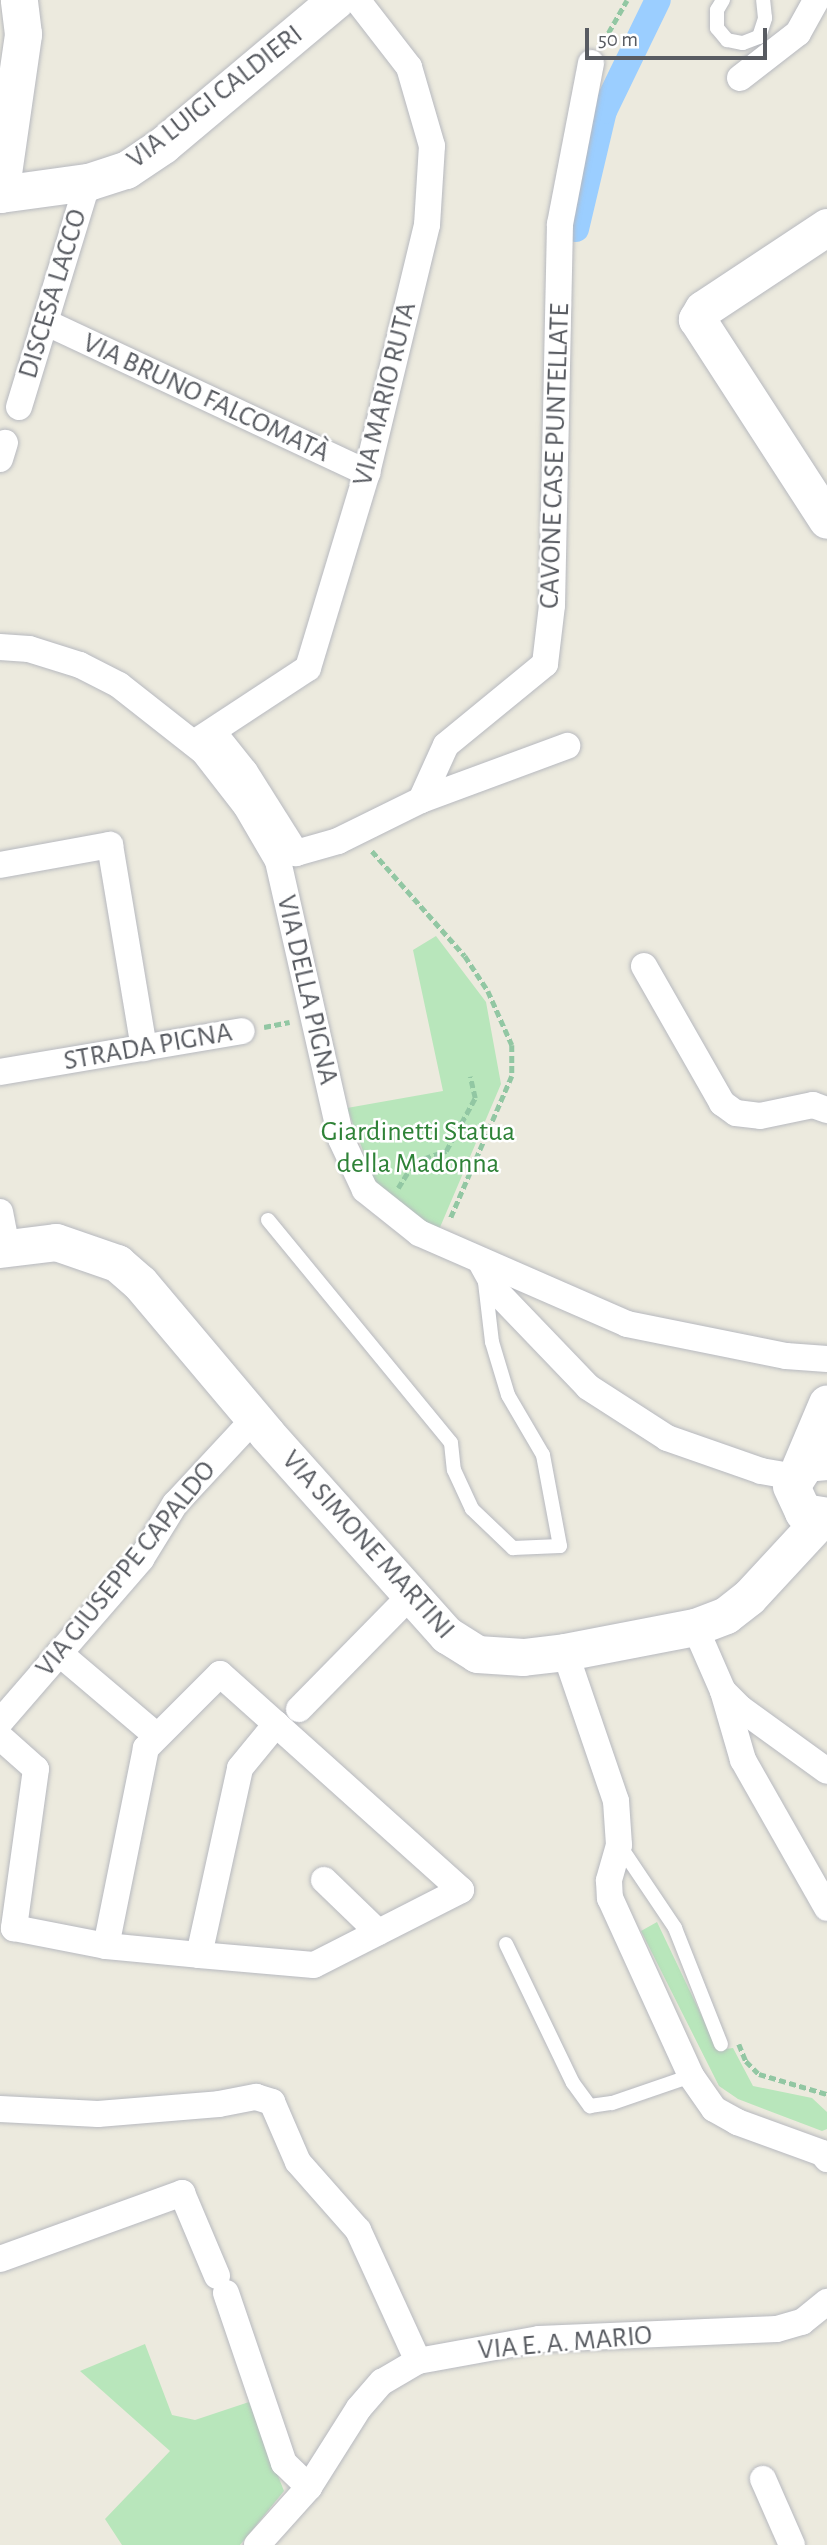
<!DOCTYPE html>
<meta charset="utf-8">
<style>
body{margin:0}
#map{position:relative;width:827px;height:2545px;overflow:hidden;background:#eceade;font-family:"Alegreya Sans",sans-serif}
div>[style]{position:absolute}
.green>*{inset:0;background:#b8e6bb}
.canal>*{height:26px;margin:-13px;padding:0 13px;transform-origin:13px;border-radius:13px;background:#9bceff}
.path>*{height:4.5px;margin-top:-2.25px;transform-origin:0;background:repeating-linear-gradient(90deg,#92c7a3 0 7px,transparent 0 10.5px)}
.roads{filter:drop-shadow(0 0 2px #b7b9bf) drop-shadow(0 0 2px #b7b9bf)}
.lane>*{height:14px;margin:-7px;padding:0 7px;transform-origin:7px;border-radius:7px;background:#fff}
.street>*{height:26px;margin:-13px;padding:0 13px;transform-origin:13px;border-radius:13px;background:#fff}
.secondary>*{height:37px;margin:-18.5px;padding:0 18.5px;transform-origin:18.5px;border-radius:18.5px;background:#fff}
span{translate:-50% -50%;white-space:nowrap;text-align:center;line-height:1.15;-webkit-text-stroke:5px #fff;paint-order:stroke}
.street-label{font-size:28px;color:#585b61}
.park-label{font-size:28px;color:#2e8237}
.scale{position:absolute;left:585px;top:28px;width:182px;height:32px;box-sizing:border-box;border:4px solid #585b61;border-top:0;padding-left:9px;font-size:21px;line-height:24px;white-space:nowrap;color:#585b61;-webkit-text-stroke:5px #fff;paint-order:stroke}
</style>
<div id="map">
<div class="green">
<div style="clip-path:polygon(436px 936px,486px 1002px,501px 1084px,438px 1232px,420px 1223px,374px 1180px,347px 1108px,443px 1091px,413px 950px)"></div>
<div style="clip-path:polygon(657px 1922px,718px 2050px,733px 2048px,753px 2086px,812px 2098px,827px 2112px,827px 2129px,822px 2131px,738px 2099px,719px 2086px,641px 1931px)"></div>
<div style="clip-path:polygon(145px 2344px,172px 2415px,195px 2420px,249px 2402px,284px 2491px,240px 2545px,122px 2545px,105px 2519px,170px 2451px,80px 2371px)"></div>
</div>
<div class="canal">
<div style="left:576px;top:229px;width:121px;rotate:-76.7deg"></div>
<div style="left:604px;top:111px;width:123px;rotate:-64.1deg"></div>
</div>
<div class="path">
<div style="left:603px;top:42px;width:48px;rotate:-60.3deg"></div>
<div style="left:372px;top:851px;width:140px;rotate:48.5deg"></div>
<div style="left:465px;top:956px;width:42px;rotate:56.7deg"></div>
<div style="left:488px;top:991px;width:59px;rotate:66deg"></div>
<div style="left:512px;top:1045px;width:31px;rotate:90deg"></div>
<div style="left:512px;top:1076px;width:157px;rotate:113.3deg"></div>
<div style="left:264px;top:1027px;width:26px;rotate:-11deg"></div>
<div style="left:398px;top:1188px;width:31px;rotate:-58deg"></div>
<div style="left:414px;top:1162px;width:34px;rotate:-19deg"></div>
<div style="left:446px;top:1151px;width:60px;rotate:-61.3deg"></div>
<div style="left:475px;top:1098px;width:22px;rotate:-103deg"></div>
<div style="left:739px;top:2044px;width:18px;rotate:68deg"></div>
<div style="left:746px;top:2061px;width:18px;rotate:45deg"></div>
<div style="left:759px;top:2074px;width:71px;rotate:16.4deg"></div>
</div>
<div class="roads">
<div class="lane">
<div style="left:723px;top:0;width:12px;rotate:121deg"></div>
<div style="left:717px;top:10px;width:18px;rotate:90deg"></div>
<div style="left:717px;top:28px;width:16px;rotate:50deg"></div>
<div style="left:727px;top:40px;width:16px;rotate:11deg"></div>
<div style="left:743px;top:43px;width:17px;rotate:-21deg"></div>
<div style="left:759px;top:37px;width:20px;rotate:-72deg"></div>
<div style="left:765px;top:18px;width:18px;rotate:-96deg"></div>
<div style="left:268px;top:1220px;width:288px;rotate:50.6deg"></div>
<div style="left:451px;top:1443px;width:27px;rotate:84deg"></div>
<div style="left:454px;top:1470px;width:43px;rotate:65.2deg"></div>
<div style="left:472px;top:1509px;width:57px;rotate:43.6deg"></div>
<div style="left:513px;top:1548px;width:47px;rotate:-2.4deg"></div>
<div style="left:560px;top:1546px;width:93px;rotate:-100.6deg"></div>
<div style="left:543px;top:1455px;width:69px;rotate:-120.3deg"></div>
<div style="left:508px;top:1395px;width:55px;rotate:-106.8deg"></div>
<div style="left:492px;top:1342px;width:60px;rotate:-96.7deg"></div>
<div style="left:620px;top:1846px;width:99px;rotate:56.1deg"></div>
<div style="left:675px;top:1928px;width:125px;rotate:68.4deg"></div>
<div style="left:506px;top:1944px;width:154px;rotate:64.3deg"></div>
<div style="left:573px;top:2083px;width:29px;rotate:54deg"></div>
<div style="left:590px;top:2106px;width:22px;rotate:-8deg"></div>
<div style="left:612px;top:2103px;width:83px;rotate:-18.9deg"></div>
</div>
<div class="street">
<div style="left:740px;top:78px;width:73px;rotate:-37.8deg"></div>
<div style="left:798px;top:33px;width:38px;rotate:-61deg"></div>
<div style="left:45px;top:322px;width:356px;rotate:25.1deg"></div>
<div style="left:19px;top:407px;width:235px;rotate:-73deg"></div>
<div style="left:0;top:459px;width:17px;rotate:-73deg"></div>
<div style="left:0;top:647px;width:29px;rotate:4deg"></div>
<div style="left:29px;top:649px;width:53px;rotate:17.4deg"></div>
<div style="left:80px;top:665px;width:44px;rotate:27.1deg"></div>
<div style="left:119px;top:685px;width:108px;rotate:38.2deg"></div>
<div style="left:204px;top:752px;width:68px;rotate:52.1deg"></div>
<div style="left:246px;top:806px;width:64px;rotate:59.8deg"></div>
<div style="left:278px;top:861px;width:285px;rotate:77.2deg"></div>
<div style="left:341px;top:1139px;width:56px;rotate:64.8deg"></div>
<div style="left:365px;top:1190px;width:69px;rotate:38.5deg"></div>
<div style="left:419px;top:1233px;width:227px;rotate:23.6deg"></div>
<div style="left:627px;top:1324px;width:162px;rotate:11.4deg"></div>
<div style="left:786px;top:1356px;width:41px;rotate:4.2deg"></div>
<div style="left:213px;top:732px;width:51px;rotate:51.3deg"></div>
<div style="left:245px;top:772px;width:96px;rotate:57.8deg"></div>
<div style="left:296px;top:853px;width:44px;rotate:-15.9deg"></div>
<div style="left:338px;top:841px;width:93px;rotate:-26.3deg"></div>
<div style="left:421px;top:800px;width:156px;rotate:-20.3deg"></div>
<div style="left:194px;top:743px;width:136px;rotate:-33.3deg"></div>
<div style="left:308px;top:668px;width:204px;rotate:-73.2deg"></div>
<div style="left:367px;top:473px;width:255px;rotate:-76.4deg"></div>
<div style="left:427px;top:225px;width:79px;rotate:-86.4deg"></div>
<div style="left:432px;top:146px;width:82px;rotate:-106.2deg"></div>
<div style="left:409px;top:67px;width:85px;rotate:-127.8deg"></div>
<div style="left:421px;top:800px;width:60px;rotate:-65.6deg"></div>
<div style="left:446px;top:745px;width:128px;rotate:-39.3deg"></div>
<div style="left:545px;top:664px;width:59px;rotate:-83.2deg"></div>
<div style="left:552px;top:605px;width:381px;rotate:-88.8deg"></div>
<div style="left:560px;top:224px;width:164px;rotate:-79.1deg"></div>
<div style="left:0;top:865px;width:112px;rotate:-10.3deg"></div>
<div style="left:110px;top:845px;width:206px;rotate:80.5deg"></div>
<div style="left:644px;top:966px;width:158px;rotate:60.3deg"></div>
<div style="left:722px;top:1103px;width:17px;rotate:36deg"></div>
<div style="left:736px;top:1113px;width:24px;rotate:7deg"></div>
<div style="left:760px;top:1116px;width:54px;rotate:-11.7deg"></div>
<div style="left:813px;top:1105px;width:15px;rotate:20deg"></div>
<div style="left:0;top:1072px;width:245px;rotate:-9.6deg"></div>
<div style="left:0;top:1212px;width:37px;rotate:79deg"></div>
<div style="left:482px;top:1264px;width:33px;rotate:61deg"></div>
<div style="left:498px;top:1293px;width:130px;rotate:46.2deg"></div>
<div style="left:588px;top:1387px;width:94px;rotate:32.8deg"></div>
<div style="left:667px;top:1438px;width:100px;rotate:19.3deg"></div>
<div style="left:761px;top:1471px;width:34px;rotate:10deg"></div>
<div style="left:695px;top:1627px;width:70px;rotate:66.4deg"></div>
<div style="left:723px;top:1691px;width:24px;rotate:45deg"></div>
<div style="left:740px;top:1708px;width:107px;rotate:35.9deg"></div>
<div style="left:565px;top:1652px;width:157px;rotate:71.1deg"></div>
<div style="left:616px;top:1801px;width:44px;rotate:86.1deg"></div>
<div style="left:619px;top:1845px;width:37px;rotate:106deg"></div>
<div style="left:609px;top:1881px;width:17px;rotate:87deg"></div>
<div style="left:610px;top:1898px;width:196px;rotate:65.5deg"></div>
<div style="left:691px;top:2076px;width:40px;rotate:55.1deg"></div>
<div style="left:714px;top:2109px;width:26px;rotate:29deg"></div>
<div style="left:737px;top:2122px;width:90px;rotate:20deg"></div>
<div style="left:822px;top:2153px;width:8px;rotate:50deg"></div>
<div style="left:59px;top:1653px;width:128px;rotate:40.3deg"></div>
<div style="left:723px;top:1691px;width:72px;rotate:73.8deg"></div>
<div style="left:743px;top:1760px;width:170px;rotate:60.4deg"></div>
<div style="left:299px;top:1709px;width:160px;rotate:-45.5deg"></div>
<div style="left:0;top:1722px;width:216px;rotate:-49.1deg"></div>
<div style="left:141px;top:1559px;width:65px;rotate:-58.3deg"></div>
<div style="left:175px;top:1504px;width:116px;rotate:-47.1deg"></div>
<div style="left:0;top:1737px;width:48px;rotate:41.6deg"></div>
<div style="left:36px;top:1769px;width:161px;rotate:97.9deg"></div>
<div style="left:14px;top:1928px;width:94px;rotate:11.1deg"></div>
<div style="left:106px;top:1946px;width:93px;rotate:5.5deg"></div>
<div style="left:199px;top:1955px;width:191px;rotate:-77.6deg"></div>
<div style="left:240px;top:1768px;width:57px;rotate:-50.7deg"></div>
<div style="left:276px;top:1724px;width:75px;rotate:-138.2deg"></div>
<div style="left:220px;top:1674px;width:105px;rotate:135deg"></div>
<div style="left:146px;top:1748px;width:202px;rotate:101.4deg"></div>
<div style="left:324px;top:1880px;width:75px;rotate:43.9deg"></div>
<div style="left:199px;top:1955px;width:115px;rotate:5deg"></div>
<div style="left:314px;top:1965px;width:165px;rotate:-27deg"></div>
<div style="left:461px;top:1890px;width:249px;rotate:-138.1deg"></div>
<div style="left:0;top:2109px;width:98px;rotate:2.9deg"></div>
<div style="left:98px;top:2114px;width:121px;rotate:-4.7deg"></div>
<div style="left:219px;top:2104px;width:38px;rotate:-11deg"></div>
<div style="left:256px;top:2097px;width:17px;rotate:17deg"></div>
<div style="left:272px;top:2102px;width:65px;rotate:66.6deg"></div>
<div style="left:298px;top:2162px;width:91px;rotate:48.6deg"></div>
<div style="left:358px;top:2230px;width:144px;rotate:65.4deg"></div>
<div style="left:0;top:2259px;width:194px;rotate:-19.9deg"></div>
<div style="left:182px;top:2193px;width:90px;rotate:67.1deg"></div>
<div style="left:226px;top:2293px;width:180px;rotate:71.2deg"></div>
<div style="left:284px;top:2463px;width:35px;rotate:44deg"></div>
<div style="left:763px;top:2479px;width:72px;rotate:66.3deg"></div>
<div style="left:257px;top:2545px;width:78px;rotate:-48.1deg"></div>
<div style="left:309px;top:2487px;width:93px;rotate:-57.7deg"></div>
<div style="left:359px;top:2408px;width:35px;rotate:-49deg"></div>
<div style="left:382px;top:2382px;width:42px;rotate:-30.3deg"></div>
<div style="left:418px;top:2361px;width:123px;rotate:-10.3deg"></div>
<div style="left:539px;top:2339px;width:238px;rotate:-2.4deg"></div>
<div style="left:777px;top:2329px;width:26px;rotate:-16deg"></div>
<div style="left:802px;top:2322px;width:32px;rotate:-39deg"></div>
</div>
<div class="secondary">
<div style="left:0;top:194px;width:89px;rotate:-7.8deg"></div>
<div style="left:88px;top:182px;width:40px;rotate:-18deg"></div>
<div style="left:126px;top:170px;width:45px;rotate:-34deg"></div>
<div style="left:163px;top:145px;width:226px;rotate:-40deg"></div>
<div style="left:0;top:194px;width:162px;rotate:-81.8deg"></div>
<div style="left:23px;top:34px;width:34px;rotate:-97deg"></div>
<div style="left:827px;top:227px;width:149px;rotate:146.5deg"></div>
<div style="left:703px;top:309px;width:12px;rotate:121deg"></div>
<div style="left:697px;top:319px;width:239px;rotate:57.1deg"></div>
<div style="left:0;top:1249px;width:56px;rotate:-7.1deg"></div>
<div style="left:56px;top:1242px;width:65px;rotate:19deg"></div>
<div style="left:117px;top:1263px;width:30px;rotate:41deg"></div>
<div style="left:140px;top:1283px;width:197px;rotate:49.9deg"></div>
<div style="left:267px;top:1434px;width:270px;rotate:48.2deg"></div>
<div style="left:447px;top:1635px;width:36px;rotate:32deg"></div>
<div style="left:477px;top:1654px;width:46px;rotate:3.7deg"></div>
<div style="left:523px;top:1657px;width:42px;rotate:-6.8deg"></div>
<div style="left:565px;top:1652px;width:132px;rotate:-10.9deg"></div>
<div style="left:695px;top:1627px;width:33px;rotate:-21deg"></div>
<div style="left:726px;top:1615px;width:29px;rotate:-38deg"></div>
<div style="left:749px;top:1597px;width:109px;rotate:-47.2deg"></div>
<div style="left:827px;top:1461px;width:21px;rotate:175deg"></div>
<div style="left:806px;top:1463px;width:27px;rotate:123deg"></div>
<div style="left:791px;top:1486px;width:29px;rotate:65deg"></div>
<div style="left:803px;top:1512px;width:24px;rotate:9deg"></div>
<div style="left:800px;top:1467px;width:69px;rotate:-67.1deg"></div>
</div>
</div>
<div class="street-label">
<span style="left:215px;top:97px;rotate:-38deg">VIA LUIGI CALDIERI</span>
<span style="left:53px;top:294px;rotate:-73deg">DISCESA LACCO</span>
<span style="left:385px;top:394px;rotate:-76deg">VIA MARIO RUTA</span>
<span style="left:206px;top:398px;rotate:25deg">VIA BRUNO FALCOMATÀ</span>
<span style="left:555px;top:456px;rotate:-88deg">CAVONE CASE PUNTELLATE</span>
<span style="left:307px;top:990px;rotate:77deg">VIA DELLA PIGNA</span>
<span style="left:148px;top:1047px;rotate:-10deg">STRADA PIGNA</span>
<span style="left:368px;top:1545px;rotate:48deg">VIA SIMONE MARTINI</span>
<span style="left:126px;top:1569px;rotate:-51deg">VIA GIUSEPPE CAPALDO</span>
<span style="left:565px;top:2343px;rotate:-5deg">VIA E. A. MARIO</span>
</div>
<div class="park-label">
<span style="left:418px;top:1148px">Giardinetti Statua<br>della Madonna</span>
</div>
<div class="scale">50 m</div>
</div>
